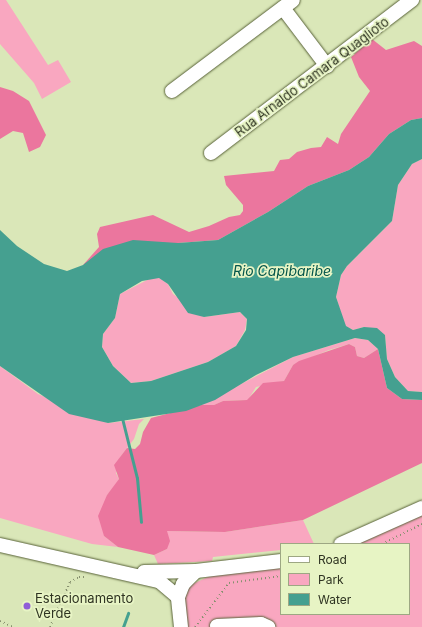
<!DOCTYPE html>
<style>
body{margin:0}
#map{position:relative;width:422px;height:627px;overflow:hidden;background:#dae7b8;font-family:Inter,sans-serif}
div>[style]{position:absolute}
.green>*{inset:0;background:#f9a7c0}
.forest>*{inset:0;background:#eb769e}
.water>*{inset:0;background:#45a090}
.stream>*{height:3px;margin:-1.5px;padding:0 1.5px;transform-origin:1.5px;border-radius:1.5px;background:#45a090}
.path>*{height:2px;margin-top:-1px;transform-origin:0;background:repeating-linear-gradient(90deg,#87906f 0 1px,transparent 0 4px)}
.roads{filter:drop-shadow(0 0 1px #586238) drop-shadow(0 0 1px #586238)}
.minor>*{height:14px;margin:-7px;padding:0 7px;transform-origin:7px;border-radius:7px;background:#fff}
.dots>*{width:11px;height:11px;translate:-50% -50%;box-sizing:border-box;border:2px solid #e7f4c4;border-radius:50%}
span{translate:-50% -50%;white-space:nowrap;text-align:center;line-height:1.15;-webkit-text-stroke:3.5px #e7f4c4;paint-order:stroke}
.street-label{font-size:13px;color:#2f3422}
.poi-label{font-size:13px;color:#2f3422}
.left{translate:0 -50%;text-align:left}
.water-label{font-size:14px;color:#05564b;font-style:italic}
.legend{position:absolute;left:280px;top:543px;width:130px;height:72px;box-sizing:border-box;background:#e7f4c4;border:1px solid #9da783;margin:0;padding:5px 7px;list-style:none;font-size:12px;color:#2f3422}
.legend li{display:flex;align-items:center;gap:8px;height:20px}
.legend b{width:20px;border:1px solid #9da783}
</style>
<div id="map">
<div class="green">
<div style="clip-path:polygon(0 0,6px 0,48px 65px,58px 60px,71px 82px,42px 99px,34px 83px,0 44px)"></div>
<div style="clip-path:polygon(422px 159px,422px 392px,408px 391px,395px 377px,387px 359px,385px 335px,364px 327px,353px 330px,345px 326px,336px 297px,341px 275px,347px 266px,392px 221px,398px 185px,412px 164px)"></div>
<div style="clip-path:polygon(151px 278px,160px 278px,168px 284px,173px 294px,204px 317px,240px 312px,247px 319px,245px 330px,236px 346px,208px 362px,151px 381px,131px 383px,113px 366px,102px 347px,103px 334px,115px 318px,120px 294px)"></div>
<div style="clip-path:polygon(355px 338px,368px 340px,378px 349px,364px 358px,357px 356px,355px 347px,349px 344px,329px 350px,293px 365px,284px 381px,256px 387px,248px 400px,223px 401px,214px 405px,201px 405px,293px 357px)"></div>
<div style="clip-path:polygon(0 366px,38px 394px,108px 423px,144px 419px,139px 424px,134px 439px,121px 456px,116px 473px,119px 479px,116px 485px,107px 495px,104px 536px,118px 547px,92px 544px,0 518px)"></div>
<div style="clip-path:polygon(422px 509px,422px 627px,182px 627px,186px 587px,210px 576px,281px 566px,281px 614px,409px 614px,409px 544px,350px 544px)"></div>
<div style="clip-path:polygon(303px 520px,314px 544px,281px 544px,281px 550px,213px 557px,212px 561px,158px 564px,154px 555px,167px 549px,167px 531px,225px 532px)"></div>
</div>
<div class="forest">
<div style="clip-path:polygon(372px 39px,386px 50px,414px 41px,422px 46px,422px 118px,411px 120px,389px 134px,369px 157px,349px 170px,308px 186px,268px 212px,218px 240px,178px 243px,83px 265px,99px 247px,97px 234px,100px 227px,153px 215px,189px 232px,209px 226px,229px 217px,240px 215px,243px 211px,243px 205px,226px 185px,224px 176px,274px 171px,280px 160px,289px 159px,297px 152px,311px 148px,321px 147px,327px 137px,338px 144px,341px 134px,370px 91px,359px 77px,351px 57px)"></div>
<div style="clip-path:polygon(0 87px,13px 91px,29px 101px,46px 135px,40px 147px,29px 152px,23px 133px,13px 131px,0 139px)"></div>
<div style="clip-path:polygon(349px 344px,355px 347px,357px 356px,364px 358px,378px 349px,387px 388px,402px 399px,422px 400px,422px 463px,303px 520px,225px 532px,167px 531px,170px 541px,167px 549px,154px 555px,118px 547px,104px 536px,98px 516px,107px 495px,119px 479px,114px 465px,127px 448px,135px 449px,140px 444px,143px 432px,151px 418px,201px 405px,214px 405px,223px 401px,247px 400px,263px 383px,284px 381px,293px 365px,299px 361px)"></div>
</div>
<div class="water">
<div style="clip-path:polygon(evenodd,422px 118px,422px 159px,412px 164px,398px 185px,392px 221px,347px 266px,341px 275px,336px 297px,346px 326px,353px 330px,364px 327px,377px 328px,385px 335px,387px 359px,395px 377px,408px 391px,422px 392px,422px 400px,402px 399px,387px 388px,378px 349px,368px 340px,355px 338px,293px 357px,256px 375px,215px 400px,186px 411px,108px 423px,69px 414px,0 366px,0 230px,17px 246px,44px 264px,67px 271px,83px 265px,103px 249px,133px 240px,178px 243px,218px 240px,268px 212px,308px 186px,349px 170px,369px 157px,389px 134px,411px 120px,422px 118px,159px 278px,168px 284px,188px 313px,204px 317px,240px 312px,247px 319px,246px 330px,236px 346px,208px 362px,151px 381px,131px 383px,113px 366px,102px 347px,103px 334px,115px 318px,120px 294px,142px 281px,159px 278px)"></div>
</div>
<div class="stream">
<div style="left:122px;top:418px;width:62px;rotate:76deg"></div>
<div style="left:137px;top:478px;width:44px;rotate:84.8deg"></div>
<div style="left:123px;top:627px;width:15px;rotate:-70deg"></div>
</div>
<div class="path">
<div style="left:382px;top:544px;width:45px;rotate:-26.6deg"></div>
<div style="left:0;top:621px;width:14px;rotate:25deg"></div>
<div style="left:50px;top:627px;width:49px;rotate:-66deg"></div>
<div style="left:70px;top:582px;width:10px;rotate:-29deg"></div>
<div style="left:79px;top:577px;width:5px"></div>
<div style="left:195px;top:627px;width:56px;rotate:-52.3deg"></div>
<div style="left:229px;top:583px;width:52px;rotate:-7.7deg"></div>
</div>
<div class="roads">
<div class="minor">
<div style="left:283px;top:8px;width:73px;rotate:52.8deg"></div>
<div style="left:172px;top:91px;width:151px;rotate:-36.9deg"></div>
<div style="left:211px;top:153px;width:253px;rotate:-37.3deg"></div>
<div style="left:341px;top:544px;width:89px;rotate:-24deg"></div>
<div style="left:0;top:545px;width:163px;rotate:12.8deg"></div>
<div style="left:159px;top:581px;width:25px;rotate:40deg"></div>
<div style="left:144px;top:572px;width:52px;rotate:-1.1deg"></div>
<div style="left:196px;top:571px;width:86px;rotate:-6.7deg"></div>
<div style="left:217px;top:626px;width:44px;rotate:-2.6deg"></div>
<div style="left:261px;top:624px;width:8px;rotate:23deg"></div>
<div style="left:181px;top:627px;width:30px;rotate:-96deg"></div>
<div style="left:178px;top:597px;width:14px;rotate:-69deg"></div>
<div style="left:183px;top:584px;width:18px;rotate:-45deg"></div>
</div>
</div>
<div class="dots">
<div style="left:27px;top:606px;background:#905ed7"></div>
</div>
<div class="street-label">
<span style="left:312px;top:77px;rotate:-37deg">Rua Arnaldo Camara Quaglioto</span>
</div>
<div class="poi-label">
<span class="left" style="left:35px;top:606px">Estacionamento<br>Verde</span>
</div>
<div class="water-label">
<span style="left:282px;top:271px">Rio Capibaribe</span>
</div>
<ul class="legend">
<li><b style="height:5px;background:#fff"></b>Road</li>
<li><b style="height:11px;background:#f9a7c0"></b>Park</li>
<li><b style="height:11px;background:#45a090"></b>Water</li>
</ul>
</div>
